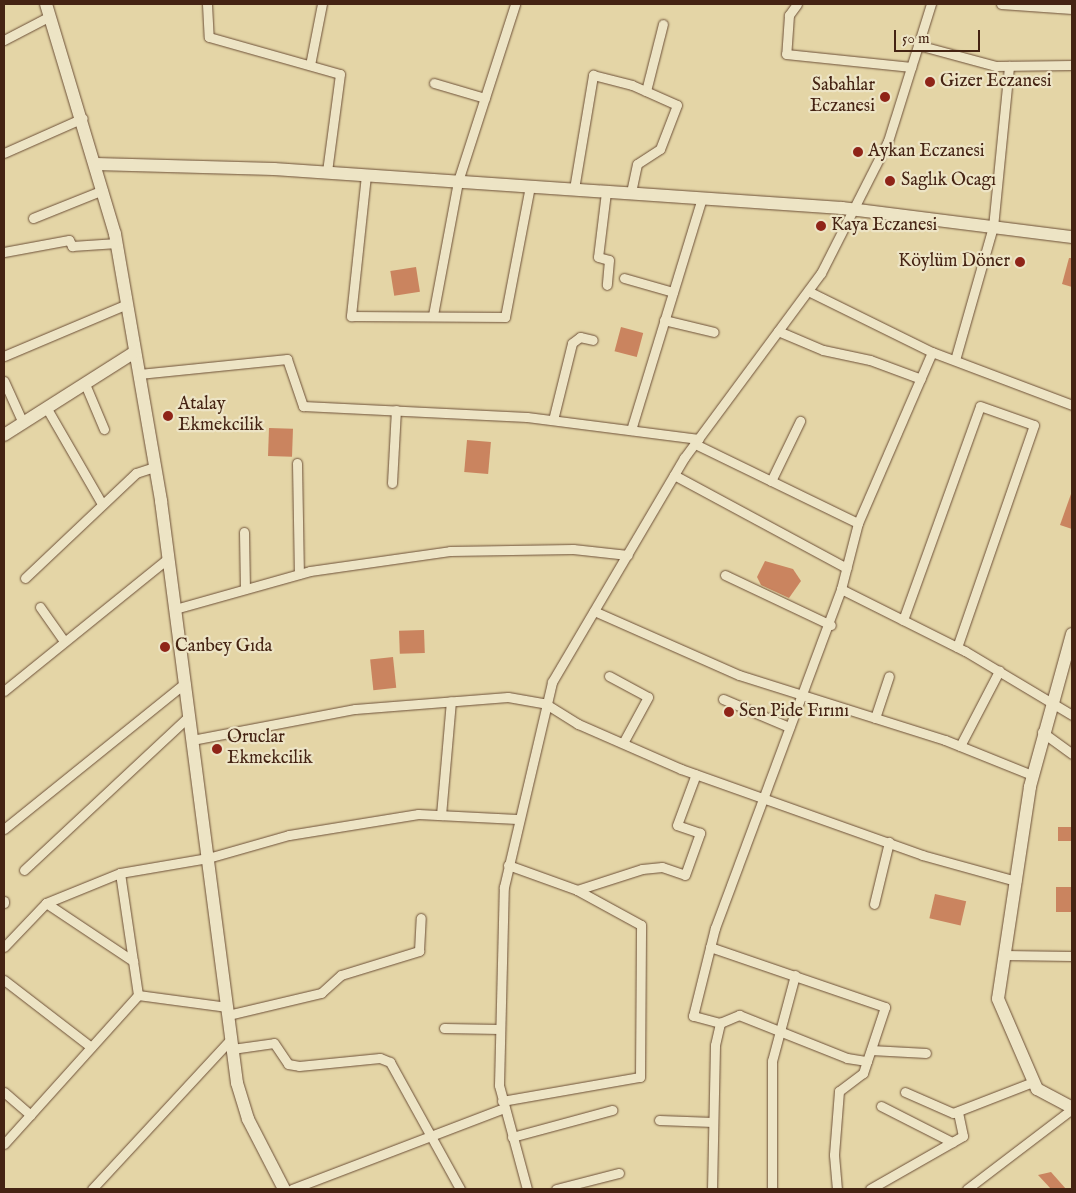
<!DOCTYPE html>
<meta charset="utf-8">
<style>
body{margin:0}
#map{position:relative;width:1076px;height:1193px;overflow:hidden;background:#e4d5a6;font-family:"IM FELL English",serif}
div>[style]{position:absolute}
.building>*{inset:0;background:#ca845f;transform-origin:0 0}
.roads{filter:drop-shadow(0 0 1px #6d5038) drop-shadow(0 0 1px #6d5038)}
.street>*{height:9px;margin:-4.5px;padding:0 4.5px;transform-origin:4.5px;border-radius:4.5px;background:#ede4c5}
.secondary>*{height:12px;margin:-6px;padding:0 6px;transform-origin:6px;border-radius:6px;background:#ede4c5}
.dots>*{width:14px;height:14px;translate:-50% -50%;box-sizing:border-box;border:2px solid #ede4c5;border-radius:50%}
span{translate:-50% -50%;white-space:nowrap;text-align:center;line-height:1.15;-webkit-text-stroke:4.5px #ede4c5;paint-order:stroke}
.poi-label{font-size:18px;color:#452313}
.left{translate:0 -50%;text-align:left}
.right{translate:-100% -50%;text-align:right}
.frame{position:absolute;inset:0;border:5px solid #452313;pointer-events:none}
.scale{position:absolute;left:894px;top:30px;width:86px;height:22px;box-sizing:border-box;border:2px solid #452313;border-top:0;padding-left:6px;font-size:15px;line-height:18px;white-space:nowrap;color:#452313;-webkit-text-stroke:4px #ede4c5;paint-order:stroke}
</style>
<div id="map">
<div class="building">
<div style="clip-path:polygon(1069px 258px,1072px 258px,1072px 287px,1062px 284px)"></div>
<div style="left:416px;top:267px;width:25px;height:26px;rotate:81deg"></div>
<div style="left:621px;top:327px;width:23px;height:25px;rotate:15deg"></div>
<div style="left:269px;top:428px;width:24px;height:28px;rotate:2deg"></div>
<div style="left:467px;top:440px;width:24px;height:32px;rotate:5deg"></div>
<div style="clip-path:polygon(1071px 494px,1072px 495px,1072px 529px,1060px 525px)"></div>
<div style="clip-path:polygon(765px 561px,793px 569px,801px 581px,789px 598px,761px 585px,757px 577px)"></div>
<div style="left:424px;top:630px;width:23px;height:25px;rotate:88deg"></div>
<div style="left:393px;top:657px;width:31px;height:23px;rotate:84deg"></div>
<div style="left:1072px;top:827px;width:14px;height:14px;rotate:90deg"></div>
<div style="left:1056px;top:887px;width:16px;height:25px"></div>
<div style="left:935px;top:894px;width:32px;height:25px;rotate:13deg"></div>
<div style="clip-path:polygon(1051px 1172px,1066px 1189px,1051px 1189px,1038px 1175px)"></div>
</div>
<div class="roads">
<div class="street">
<div style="left:207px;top:4px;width:33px;rotate:87deg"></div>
<div style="left:209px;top:37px;width:136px;rotate:15.8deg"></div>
<div style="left:340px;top:74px;width:99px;rotate:97.6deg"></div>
<div style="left:797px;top:4px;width:14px;rotate:126deg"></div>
<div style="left:789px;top:15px;width:39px;rotate:94deg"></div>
<div style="left:786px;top:54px;width:126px;rotate:5.9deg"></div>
<div style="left:1001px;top:4px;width:71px;rotate:4deg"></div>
<div style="left:4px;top:40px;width:52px;rotate:-27.6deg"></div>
<div style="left:918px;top:45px;width:81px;rotate:15.1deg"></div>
<div style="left:996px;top:66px;width:76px;rotate:-0.8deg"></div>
<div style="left:310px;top:65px;width:62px;rotate:-78.9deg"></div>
<div style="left:434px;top:83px;width:53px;rotate:16.4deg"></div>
<div style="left:646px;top:91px;width:69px;rotate:-75.8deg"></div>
<div style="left:4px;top:153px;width:86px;rotate:-23.9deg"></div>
<div style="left:366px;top:175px;width:142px;rotate:96.1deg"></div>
<div style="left:351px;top:316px;width:154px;rotate:0.4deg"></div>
<div style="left:505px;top:317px;width:133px;rotate:-79.2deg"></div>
<div style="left:574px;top:189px;width:116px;rotate:-80.5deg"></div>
<div style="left:593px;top:75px;width:40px;rotate:14.4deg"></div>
<div style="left:632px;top:85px;width:49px;rotate:24deg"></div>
<div style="left:677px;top:105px;width:47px;rotate:111.1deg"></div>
<div style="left:660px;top:149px;width:27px;rotate:147deg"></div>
<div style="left:637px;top:164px;width:30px;rotate:102deg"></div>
<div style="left:606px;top:192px;width:65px;rotate:97deg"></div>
<div style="left:598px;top:257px;width:11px;rotate:15deg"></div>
<div style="left:609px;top:260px;width:25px;rotate:95deg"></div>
<div style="left:33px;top:218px;width:75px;rotate:-21.8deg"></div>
<div style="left:4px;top:252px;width:66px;rotate:-10.5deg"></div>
<div style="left:69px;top:240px;width:7px;rotate:63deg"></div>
<div style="left:72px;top:246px;width:45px;rotate:-3.8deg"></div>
<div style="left:624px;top:278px;width:51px;rotate:15.9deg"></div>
<div style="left:808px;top:291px;width:138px;rotate:26.2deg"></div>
<div style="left:932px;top:352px;width:150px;rotate:20.7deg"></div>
<div style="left:433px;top:315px;width:136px;rotate:-79.4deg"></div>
<div style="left:458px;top:181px;width:186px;rotate:-72.1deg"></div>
<div style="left:664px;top:320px;width:51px;rotate:13.5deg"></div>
<div style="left:778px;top:331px;width:49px;rotate:22.9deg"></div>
<div style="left:823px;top:350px;width:48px;rotate:12deg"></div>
<div style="left:870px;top:360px;width:54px;rotate:20.4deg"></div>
<div style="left:4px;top:356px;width:134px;rotate:-22.9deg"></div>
<div style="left:955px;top:360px;width:138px;rotate:-74.1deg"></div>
<div style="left:993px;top:227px;width:162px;rotate:-84.3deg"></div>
<div style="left:139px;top:374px;width:149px;rotate:-5.8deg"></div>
<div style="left:287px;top:359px;width:50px;rotate:71.2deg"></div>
<div style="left:303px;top:406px;width:224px;rotate:2.8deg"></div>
<div style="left:527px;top:417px;width:173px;rotate:7.3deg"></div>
<div style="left:4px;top:381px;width:46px;rotate:65.7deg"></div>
<div style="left:85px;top:384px;width:49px;rotate:67.1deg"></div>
<div style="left:46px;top:407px;width:112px;rotate:60deg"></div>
<div style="left:553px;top:420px;width:79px;rotate:-76.1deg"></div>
<div style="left:572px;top:343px;width:10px;rotate:-37deg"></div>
<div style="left:580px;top:337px;width:13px;rotate:13deg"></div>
<div style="left:631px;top:430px;width:243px;rotate:-73deg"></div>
<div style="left:695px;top:444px;width:181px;rotate:25.9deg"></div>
<div style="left:858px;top:523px;width:186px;rotate:-66.6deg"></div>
<div style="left:297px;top:463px;width:111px;rotate:89deg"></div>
<div style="left:674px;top:475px;width:196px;rotate:28.3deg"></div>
<div style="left:771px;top:481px;width:67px;rotate:-64.2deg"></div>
<div style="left:392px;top:483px;width:73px;rotate:-86.9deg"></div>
<div style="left:858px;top:523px;width:68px;rotate:104.4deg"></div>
<div style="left:841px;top:589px;width:139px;rotate:26.6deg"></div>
<div style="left:965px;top:651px;width:125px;rotate:30.9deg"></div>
<div style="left:244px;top:532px;width:57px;rotate:89deg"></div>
<div style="left:725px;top:575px;width:117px;rotate:25.3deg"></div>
<div style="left:25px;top:578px;width:153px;rotate:-43.4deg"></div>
<div style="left:136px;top:473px;width:20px;rotate:-18deg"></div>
<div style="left:40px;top:607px;width:42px;rotate:54.8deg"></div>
<div style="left:175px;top:609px;width:140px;rotate:-15.7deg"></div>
<div style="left:310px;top:571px;width:141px;rotate:-8.1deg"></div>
<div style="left:450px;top:551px;width:123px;rotate:-0.9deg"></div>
<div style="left:573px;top:549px;width:55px;rotate:6.2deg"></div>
<div style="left:594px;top:611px;width:158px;rotate:23.8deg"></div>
<div style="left:739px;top:675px;width:216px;rotate:17.5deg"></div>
<div style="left:945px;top:740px;width:94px;rotate:21.9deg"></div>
<div style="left:903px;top:620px;width:227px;rotate:-70.2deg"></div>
<div style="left:980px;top:406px;width:57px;rotate:19.4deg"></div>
<div style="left:1034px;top:425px;width:235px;rotate:109.1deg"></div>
<div style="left:609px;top:676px;width:44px;rotate:28.3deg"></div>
<div style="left:648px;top:697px;width:52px;rotate:118.5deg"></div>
<div style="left:4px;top:691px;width:211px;rotate:-39deg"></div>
<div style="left:723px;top:699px;width:72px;rotate:23deg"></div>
<div style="left:875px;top:718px;width:44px;rotate:-71.6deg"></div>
<div style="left:1042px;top:732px;width:37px;rotate:36deg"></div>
<div style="left:192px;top:740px;width:166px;rotate:-10.8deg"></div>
<div style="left:355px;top:709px;width:153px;rotate:-4.5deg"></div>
<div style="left:508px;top:697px;width:39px;rotate:10deg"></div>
<div style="left:546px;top:704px;width:38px;rotate:32deg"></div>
<div style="left:578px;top:724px;width:112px;rotate:23.6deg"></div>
<div style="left:681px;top:769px;width:256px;rotate:19.6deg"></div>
<div style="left:922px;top:855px;width:98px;rotate:15.5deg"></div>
<div style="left:960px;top:746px;width:85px;rotate:-62.5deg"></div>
<div style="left:441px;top:815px;width:114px;rotate:-85deg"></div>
<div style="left:4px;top:829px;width:233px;rotate:-38.9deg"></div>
<div style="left:508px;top:865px;width:73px;rotate:19.9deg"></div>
<div style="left:577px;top:890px;width:68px;rotate:-17.9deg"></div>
<div style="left:642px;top:869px;width:20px;rotate:-6deg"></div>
<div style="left:662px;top:867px;width:24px;rotate:19deg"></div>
<div style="left:685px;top:875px;width:45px;rotate:-70.3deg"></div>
<div style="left:700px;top:833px;width:24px;rotate:-161deg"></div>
<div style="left:677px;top:825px;width:54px;rotate:-69.6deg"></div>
<div style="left:24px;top:870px;width:226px;rotate:-43deg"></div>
<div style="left:120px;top:873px;width:123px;rotate:81.6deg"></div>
<div style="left:4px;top:901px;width:2px;rotate:90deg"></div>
<div style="left:46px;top:903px;width:105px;rotate:33.7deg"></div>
<div style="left:874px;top:904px;width:64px;rotate:-76.4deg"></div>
<div style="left:4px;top:947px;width:61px;rotate:-46.3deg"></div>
<div style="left:46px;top:903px;width:80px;rotate:-22.1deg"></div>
<div style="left:120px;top:873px;width:89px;rotate:-9.7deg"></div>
<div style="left:208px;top:858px;width:84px;rotate:-15.9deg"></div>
<div style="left:289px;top:835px;width:131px;rotate:-9.2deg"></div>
<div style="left:418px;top:814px;width:99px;rotate:2.9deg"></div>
<div style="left:710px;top:947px;width:185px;rotate:18.9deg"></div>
<div style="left:885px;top:1007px;width:57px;rotate:108.4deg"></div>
<div style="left:1004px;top:955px;width:68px;rotate:0.8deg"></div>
<div style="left:4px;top:980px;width:110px;rotate:37.6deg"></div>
<div style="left:228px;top:1015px;width:96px;rotate:-13.3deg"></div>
<div style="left:321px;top:993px;width:27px;rotate:-42deg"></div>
<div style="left:341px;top:975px;width:82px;rotate:-17.1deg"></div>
<div style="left:419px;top:951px;width:33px;rotate:-87deg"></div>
<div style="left:720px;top:1023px;width:21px;rotate:-23deg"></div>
<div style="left:739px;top:1015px;width:116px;rotate:21.7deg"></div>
<div style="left:847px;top:1058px;width:20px;rotate:9deg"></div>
<div style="left:867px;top:1061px;width:13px;rotate:108deg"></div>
<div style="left:863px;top:1073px;width:30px;rotate:143deg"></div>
<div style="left:839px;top:1091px;width:64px;rotate:94.5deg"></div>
<div style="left:834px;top:1155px;width:34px;rotate:85deg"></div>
<div style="left:444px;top:1028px;width:56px;rotate:1deg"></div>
<div style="left:232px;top:1049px;width:42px;rotate:-8.1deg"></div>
<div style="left:274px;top:1043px;width:25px;rotate:56deg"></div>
<div style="left:288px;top:1064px;width:11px;rotate:10deg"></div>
<div style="left:299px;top:1066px;width:81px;rotate:-5.6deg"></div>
<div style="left:380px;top:1058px;width:11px;rotate:22deg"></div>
<div style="left:390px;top:1062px;width:145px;rotate:61.1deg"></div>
<div style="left:871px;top:1050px;width:55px;rotate:3.1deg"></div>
<div style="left:4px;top:1092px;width:35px;rotate:41deg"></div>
<div style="left:905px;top:1092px;width:52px;rotate:23.6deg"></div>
<div style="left:953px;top:1113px;width:86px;rotate:-21.2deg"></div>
<div style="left:502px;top:1101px;width:140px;rotate:-9.9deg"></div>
<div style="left:640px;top:1077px;width:152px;rotate:-89.6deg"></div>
<div style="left:641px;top:925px;width:73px;rotate:-151.3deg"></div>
<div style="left:881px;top:1106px;width:80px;rotate:26.9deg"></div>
<div style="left:659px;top:1120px;width:54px;rotate:2.1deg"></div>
<div style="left:512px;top:1137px;width:104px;rotate:-15.1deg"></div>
<div style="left:4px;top:1144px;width:200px;rotate:-48deg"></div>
<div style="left:138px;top:995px;width:90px;rotate:7.7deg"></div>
<div style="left:92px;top:1189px;width:205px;rotate:-47.2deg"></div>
<div style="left:292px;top:1189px;width:227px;rotate:-20.9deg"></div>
<div style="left:527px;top:1189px;width:108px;rotate:-105.1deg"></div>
<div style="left:499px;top:1085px;width:198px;rotate:-88.6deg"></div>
<div style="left:504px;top:887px;width:211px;rotate:-76.8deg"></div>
<div style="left:552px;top:682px;width:260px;rotate:-59.5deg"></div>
<div style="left:684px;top:458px;width:230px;rotate:-53.5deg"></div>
<div style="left:821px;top:273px;width:148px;rotate:-63.1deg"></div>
<div style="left:888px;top:141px;width:144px;rotate:-72.6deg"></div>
<div style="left:556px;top:1189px;width:65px;rotate:-14.3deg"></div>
<div style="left:712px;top:1189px;width:144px;rotate:-88.8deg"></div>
<div style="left:715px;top:1045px;width:23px;rotate:-77deg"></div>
<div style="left:720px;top:1023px;width:28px;rotate:-165deg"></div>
<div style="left:693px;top:1016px;width:91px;rotate:-76deg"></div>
<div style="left:715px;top:928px;width:362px;rotate:-69.6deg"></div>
<div style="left:772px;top:1189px;width:128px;rotate:-90deg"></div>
<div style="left:772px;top:1061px;width:89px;rotate:-75deg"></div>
<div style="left:870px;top:1189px;width:107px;rotate:-29.7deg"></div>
<div style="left:963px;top:1136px;width:25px;rotate:-102deg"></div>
<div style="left:967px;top:1189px;width:132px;rotate:-37.3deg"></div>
</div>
<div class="secondary">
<div style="left:46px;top:4px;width:240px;rotate:73.3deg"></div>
<div style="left:115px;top:234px;width:271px;rotate:80.2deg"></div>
<div style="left:161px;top:501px;width:587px;rotate:82.56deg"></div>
<div style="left:237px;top:1083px;width:38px;rotate:73deg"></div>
<div style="left:248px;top:1119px;width:79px;rotate:62.8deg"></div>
<div style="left:96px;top:164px;width:178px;rotate:1.6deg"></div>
<div style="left:274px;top:169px;width:569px;rotate:3.93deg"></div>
<div style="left:842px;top:208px;width:232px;rotate:7.2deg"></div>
<div style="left:4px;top:435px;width:155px;rotate:-32.4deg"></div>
<div style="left:1072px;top:634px;width:159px;rotate:105.4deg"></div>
<div style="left:1030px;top:787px;width:214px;rotate:98.6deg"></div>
<div style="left:998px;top:999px;width:98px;rotate:66.6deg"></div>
<div style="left:1037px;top:1089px;width:40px;rotate:28deg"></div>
</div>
</div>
<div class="dots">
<div style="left:930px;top:82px;background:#8f2418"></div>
<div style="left:885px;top:97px;background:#8f2418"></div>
<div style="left:858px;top:152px;background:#8f2418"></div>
<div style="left:890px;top:181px;background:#8f2418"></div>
<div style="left:821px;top:226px;background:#8f2418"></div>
<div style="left:1020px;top:262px;background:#8f2418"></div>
<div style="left:168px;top:416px;background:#8f2418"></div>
<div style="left:165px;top:647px;background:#8f2418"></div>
<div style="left:729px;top:712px;background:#8f2418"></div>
<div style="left:217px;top:749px;background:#8f2418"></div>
</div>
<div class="poi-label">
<span class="left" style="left:940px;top:82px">Gizer Eczanesi</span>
<span class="right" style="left:875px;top:97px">Sabahlar<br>Eczanesi</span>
<span class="left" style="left:868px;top:152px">Aykan Eczanesi</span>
<span class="left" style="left:901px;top:181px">Saglık Ocagı</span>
<span class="left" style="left:831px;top:226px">Kaya Eczanesi</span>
<span class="right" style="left:1010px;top:262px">Köylüm Döner</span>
<span class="left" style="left:178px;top:416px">Atalay<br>Ekmekcilik</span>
<span class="left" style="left:175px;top:647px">Canbey Gıda</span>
<span class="left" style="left:739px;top:712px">Sen Pide Fırını</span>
<span class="left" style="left:227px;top:749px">Oruclar<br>Ekmekcilik</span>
</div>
<div class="frame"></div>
<div class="scale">50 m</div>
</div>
